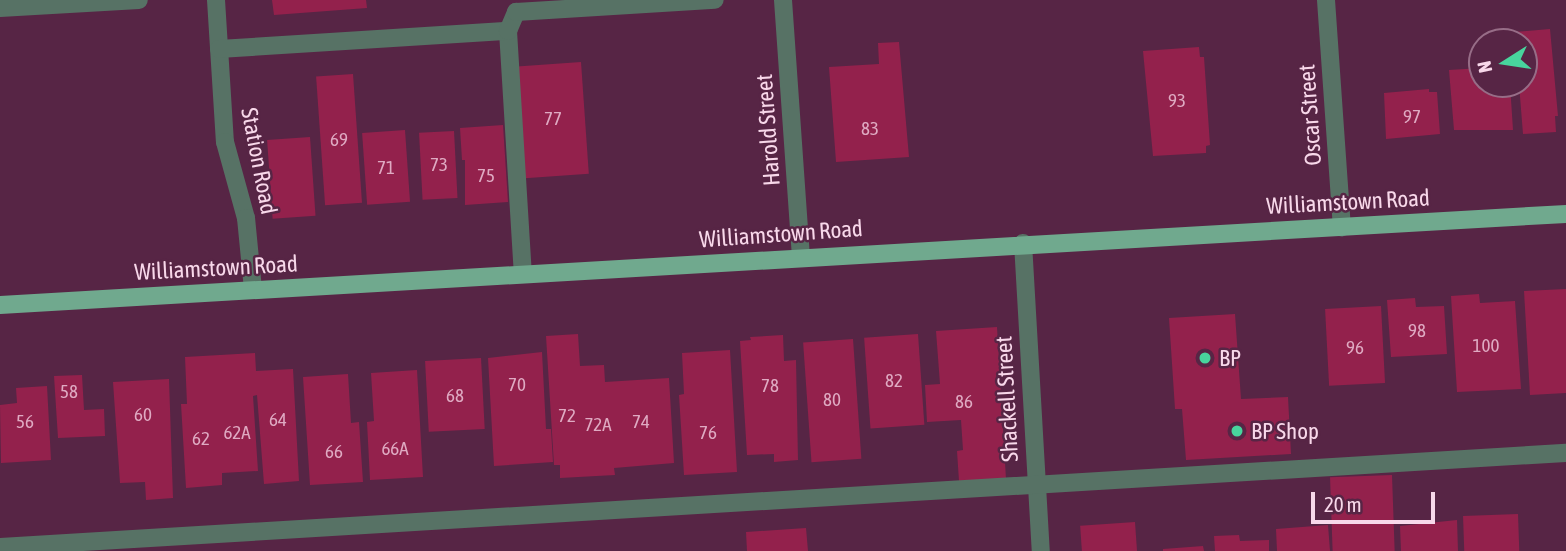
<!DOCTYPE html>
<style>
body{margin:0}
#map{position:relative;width:1566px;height:551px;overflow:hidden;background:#572545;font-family:"Asap Condensed",sans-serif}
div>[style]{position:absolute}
.building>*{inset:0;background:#93214c;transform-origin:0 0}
.minor>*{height:18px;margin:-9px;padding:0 9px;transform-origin:9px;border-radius:9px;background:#577265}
.major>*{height:18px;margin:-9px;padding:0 9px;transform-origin:9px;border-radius:9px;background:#70a98e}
.dots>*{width:19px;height:19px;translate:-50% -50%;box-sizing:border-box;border:4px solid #572545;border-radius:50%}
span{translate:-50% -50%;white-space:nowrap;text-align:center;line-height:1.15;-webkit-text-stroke:5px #572545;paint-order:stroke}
.number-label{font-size:19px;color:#dfaac2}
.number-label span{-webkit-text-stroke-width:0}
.street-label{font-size:23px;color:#f8d8ea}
.poi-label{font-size:23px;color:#f8d8ea}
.left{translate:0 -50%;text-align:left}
.north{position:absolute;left:1468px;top:28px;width:70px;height:70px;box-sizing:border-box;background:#572545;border:2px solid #976d87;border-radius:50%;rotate:258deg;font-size:19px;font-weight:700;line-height:28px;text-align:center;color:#f8d8ea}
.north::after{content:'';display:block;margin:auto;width:24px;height:32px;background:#48d49d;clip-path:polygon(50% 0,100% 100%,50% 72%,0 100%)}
.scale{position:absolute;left:1311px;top:492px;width:124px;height:32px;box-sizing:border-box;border:4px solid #f8d8ea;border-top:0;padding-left:9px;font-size:21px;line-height:24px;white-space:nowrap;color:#f8d8ea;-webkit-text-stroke:5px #572545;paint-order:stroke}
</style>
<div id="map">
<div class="building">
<div style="clip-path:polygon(272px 0,366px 0,367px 8px,274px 15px)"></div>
<div style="clip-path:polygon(1550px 29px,1558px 116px,1555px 116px,1556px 132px,1523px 134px,1519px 84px,1524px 84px,1524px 42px,1516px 42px,1515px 32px)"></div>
<div style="clip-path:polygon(899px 42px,909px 157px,836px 162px,829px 67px,879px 64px,878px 43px)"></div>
<div style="clip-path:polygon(1199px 47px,1200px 57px,1204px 57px,1210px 145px,1206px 146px,1206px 153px,1153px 156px,1143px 51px)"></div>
<div style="left:581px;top:62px;width:112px;height:64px;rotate:86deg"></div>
<div style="clip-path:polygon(1482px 68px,1482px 84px,1510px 84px,1513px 130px,1454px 130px,1449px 70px)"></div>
<div style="left:353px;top:74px;width:129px;height:37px;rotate:86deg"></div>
<div style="clip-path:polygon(1429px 89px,1429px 92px,1437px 92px,1440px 134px,1386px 139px,1384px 93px)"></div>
<div style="clip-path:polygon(503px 125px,508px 202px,465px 205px,465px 160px,462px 160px,460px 128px)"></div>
<div style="left:405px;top:130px;width:72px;height:43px;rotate:86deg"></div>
<div style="left:454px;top:131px;width:67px;height:35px;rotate:87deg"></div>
<div style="left:310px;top:137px;width:79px;height:43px;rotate:86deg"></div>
<div style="clip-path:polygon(1566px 289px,1566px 393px,1530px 395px,1524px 291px)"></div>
<div style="clip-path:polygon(1479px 294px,1480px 303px,1515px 301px,1521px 389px,1457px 392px,1451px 296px)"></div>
<div style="clip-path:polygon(1415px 298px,1416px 307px,1444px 306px,1447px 354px,1391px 357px,1387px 300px)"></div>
<div style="left:1381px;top:306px;width:77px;height:56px;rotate:87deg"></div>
<div style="clip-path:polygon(1235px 314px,1241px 399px,1288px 397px,1291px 454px,1186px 460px,1182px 409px,1175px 409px,1169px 318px)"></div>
<div style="clip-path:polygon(997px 327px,1006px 479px,959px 481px,957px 451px,963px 450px,961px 420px,927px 422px,925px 385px,940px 384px,936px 331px)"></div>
<div style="clip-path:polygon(578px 334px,580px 366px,604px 365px,605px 382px,669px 378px,674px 463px,614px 468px,615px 475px,560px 478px,560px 465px,554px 465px,546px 336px)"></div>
<div style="left:918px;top:334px;width:91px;height:54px;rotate:86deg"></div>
<div style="clip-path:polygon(783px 335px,784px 361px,796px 360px,798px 460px,774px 462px,774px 454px,747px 455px,740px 341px,751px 340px,750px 337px)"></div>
<div style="left:853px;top:339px;width:120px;height:50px;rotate:86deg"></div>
<div style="clip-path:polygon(730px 350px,737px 472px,684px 475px,679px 395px,684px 394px,682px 353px)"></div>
<div style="clip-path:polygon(542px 352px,546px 429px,551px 429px,553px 462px,494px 466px,488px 358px)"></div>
<div style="clip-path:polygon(255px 353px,256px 371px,293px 369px,299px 481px,264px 484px,257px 395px,253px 396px,258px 471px,222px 473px,222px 485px,186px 488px,181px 404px,187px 404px,185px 357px)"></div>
<div style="left:481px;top:358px;width:71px;height:56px;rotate:87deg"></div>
<div style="clip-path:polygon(417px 370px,423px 477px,370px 480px,367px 422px,374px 421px,371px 373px)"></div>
<div style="clip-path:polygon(348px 374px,351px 423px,359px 422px,363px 482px,310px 485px,303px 377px)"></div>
<div style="clip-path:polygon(82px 375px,84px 410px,104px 409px,105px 436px,58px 438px,54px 376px)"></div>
<div style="clip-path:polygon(169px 379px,173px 498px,146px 500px,145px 482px,120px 483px,113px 382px)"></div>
<div style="clip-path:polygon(47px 386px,51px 460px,1px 463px,0 405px,17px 403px,16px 388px)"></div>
<div style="left:1392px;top:475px;width:76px;height:62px;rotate:88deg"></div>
<div style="left:1518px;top:514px;width:37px;height:55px;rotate:88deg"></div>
<div style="clip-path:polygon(1457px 520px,1458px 551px,1401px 551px,1400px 526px)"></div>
<div style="left:1135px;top:522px;width:29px;height:55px;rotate:86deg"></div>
<div style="clip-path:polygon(1328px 525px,1330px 551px,1277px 551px,1276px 529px)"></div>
<div style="clip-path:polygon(806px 528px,808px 551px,747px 551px,746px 532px)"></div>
<div style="clip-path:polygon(1239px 535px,1240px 541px,1269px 540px,1269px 551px,1215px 551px,1214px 536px)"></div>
<div style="clip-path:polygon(1203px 546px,1204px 551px,1163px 551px,1163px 549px)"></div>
</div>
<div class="minor">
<div style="left:216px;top:0;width:142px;rotate:86.4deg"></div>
<div style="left:225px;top:142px;width:79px;rotate:74.6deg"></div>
<div style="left:246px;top:218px;width:72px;rotate:84.4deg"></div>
<div style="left:783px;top:0;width:258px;rotate:86deg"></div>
<div style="left:1326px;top:0;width:228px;rotate:86deg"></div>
<div style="left:0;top:8px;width:139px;rotate:-3.3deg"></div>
<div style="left:508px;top:31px;width:243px;rotate:86.5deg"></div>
<div style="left:219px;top:49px;width:290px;rotate:-3.6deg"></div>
<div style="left:508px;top:31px;width:21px;rotate:-67deg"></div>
<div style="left:516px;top:12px;width:199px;rotate:-3.5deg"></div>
<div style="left:1023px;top:243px;width:309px;rotate:86.7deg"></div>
<div style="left:0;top:547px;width:1569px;rotate:-3.44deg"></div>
</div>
<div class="major">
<div style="left:0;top:305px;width:1569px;rotate:-3.33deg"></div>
</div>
<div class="dots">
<div style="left:1205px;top:358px;background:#48d49d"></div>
<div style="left:1237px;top:431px;background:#48d49d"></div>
</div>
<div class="number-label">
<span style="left:1177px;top:101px">93</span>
<span style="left:1412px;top:117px">97</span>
<span style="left:553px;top:119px">77</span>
<span style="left:870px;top:129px">83</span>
<span style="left:339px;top:140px">69</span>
<span style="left:439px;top:165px">73</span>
<span style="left:386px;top:168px">71</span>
<span style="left:486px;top:176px">75</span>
<span style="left:1417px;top:331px">98</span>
<span style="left:1486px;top:346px">100</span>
<span style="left:1355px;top:348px">96</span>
<span style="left:894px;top:381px">82</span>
<span style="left:517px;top:385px">70</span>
<span style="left:770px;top:386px">78</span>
<span style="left:69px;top:392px">58</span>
<span style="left:455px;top:396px">68</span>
<span style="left:832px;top:400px">80</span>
<span style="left:964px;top:402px">86</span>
<span style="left:143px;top:415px">60</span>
<span style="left:567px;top:416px">72</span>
<span style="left:278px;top:420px">64</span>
<span style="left:25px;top:422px">56</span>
<span style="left:641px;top:422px">74</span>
<span style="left:598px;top:425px">72A</span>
<span style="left:237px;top:433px">62A</span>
<span style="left:708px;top:433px">76</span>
<span style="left:201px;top:439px">62</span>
<span style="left:395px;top:449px">66A</span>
<span style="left:334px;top:452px">66</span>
</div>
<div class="street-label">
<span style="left:1310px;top:115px;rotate:-94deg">Oscar Street</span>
<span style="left:768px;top:130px;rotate:-94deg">Harold Street</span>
<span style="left:259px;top:161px;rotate:79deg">Station Road</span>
<span style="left:1348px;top:202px;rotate:-3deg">Williamstown Road</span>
<span style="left:781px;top:234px;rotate:-4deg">Williamstown Road</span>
<span style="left:216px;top:268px;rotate:-3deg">Williamstown Road</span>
<span style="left:1007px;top:399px;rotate:-93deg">Shackell Street</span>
</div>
<div class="poi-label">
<span class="left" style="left:1219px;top:358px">BP</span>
<span class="left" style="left:1251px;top:431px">BP Shop</span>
</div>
<div class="north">N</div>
<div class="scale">20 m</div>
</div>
